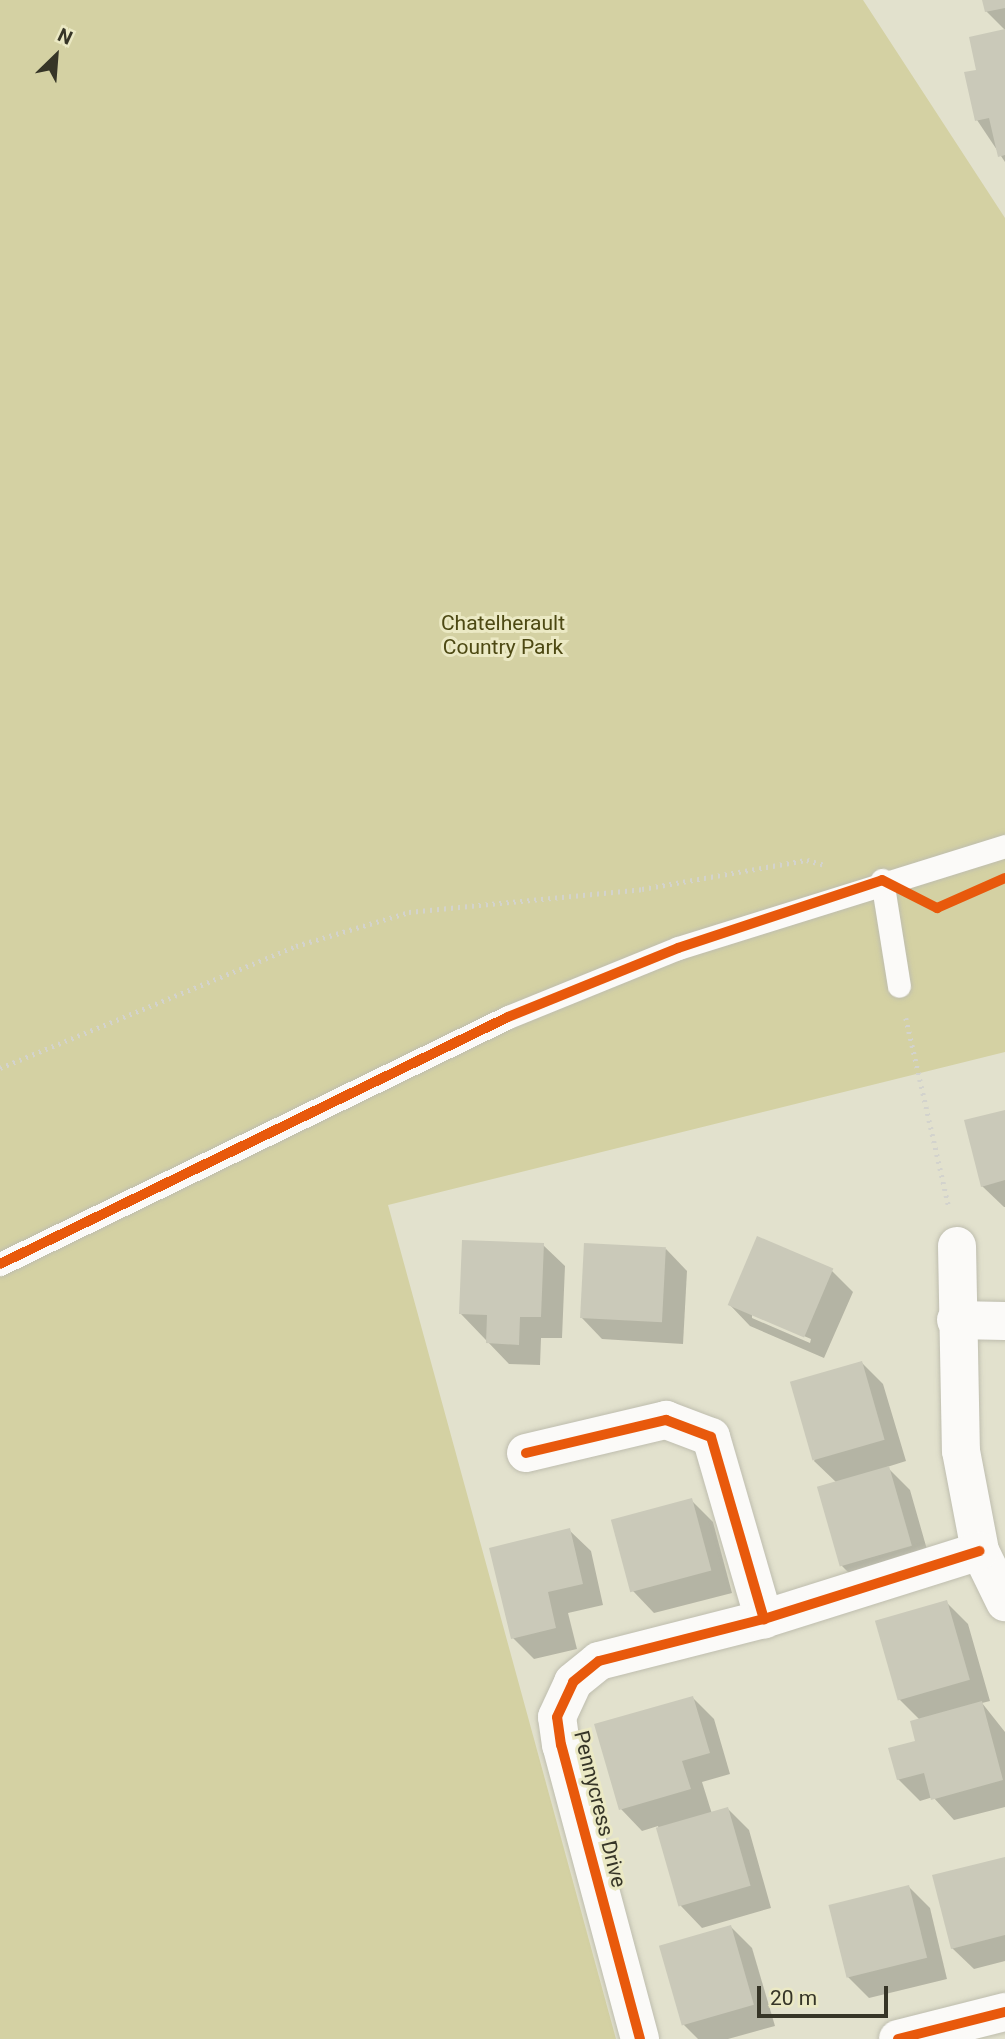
<!DOCTYPE html>
<style>
body{margin:0}
#map{position:relative;width:1005px;height:2039px;overflow:hidden;background:#e2e1cd;font-family:Roboto,sans-serif}
div>[style]{position:absolute}
.green>*{inset:0;background:#d4d1a3}
.shadow>*{inset:0;background:#0003}
.building>*{inset:0;background:#cac9b9;transform-origin:0 0}
.path>*{height:4.5px;margin-top:-2.25px;transform-origin:0;background:repeating-linear-gradient(90deg,#d3d3cd 0 2px,transparent 0 7px)}
.roads{filter:drop-shadow(0 0 2px #bebdae) drop-shadow(0 0 2px #bebdae)}
.service>*{height:23px;margin:-11.5px;padding:0 11.5px;transform-origin:11.5px;border-radius:11.5px;background:#fbfaf8}
.minor>*{height:38px;margin:-19px;padding:0 19px;transform-origin:19px;border-radius:19px;background:#fbfaf8}
.cycleway>*{height:10px;margin:-5px;padding:0 5px;transform-origin:5px;border-radius:5px;background:#e8590c}
span{translate:-50% -50%;white-space:nowrap;text-align:center;line-height:1.15;-webkit-text-stroke:6px #ebe9c4;paint-order:stroke}
.park-label{font-size:21px;color:#4d4913}
.street-label{font-size:21px;color:#363527}
.north{position:absolute;left:21px;top:21px;width:70px;height:70px;-webkit-text-stroke:5px #ebe9c4;paint-order:stroke;rotate:25deg;font-size:19px;font-weight:700;line-height:28px;text-align:center;color:#363527}
.north::after{content:'';display:block;margin:auto;width:24px;height:32px;background:#363527;clip-path:polygon(50% 0,100% 100%,50% 72%,0 100%)}
.scale{position:absolute;left:757px;top:1986px;width:131px;height:32px;box-sizing:border-box;border:4px solid #363527;border-top:0;padding-left:9px;font-size:21px;line-height:24px;white-space:nowrap;color:#363527;-webkit-text-stroke:5px #ebe9c4;paint-order:stroke}
</style>
<div id="map">
<div class="green">
<div style="clip-path:polygon(0 0,863px 0,1005px 218px,1005px 1052px,388px 1205px,616px 2039px,0 2039px)"></div>
</div>
<div class="shadow">
<div style="clip-path:polygon(984px 0,1005px 0,1005px 30px,986px 11px)"></div>
<div style="clip-path:polygon(1005px 31px,1005px 162px,977px 120px,978px 71px)"></div>
<div style="clip-path:polygon(1005px 1112px,1005px 1207px,1004px 1207px,982px 1186px)"></div>
<div style="clip-path:polygon(543px 1245px,565px 1266px,562px 1338px,541px 1338px,540px 1365px,509px 1364px,461px 1314px)"></div>
<div style="clip-path:polygon(666px 1249px,687px 1271px,683px 1344px,602px 1339px,581px 1317px)"></div>
<div style="clip-path:polygon(evenodd,832px 1271px,853px 1292px,824px 1358px,750px 1326px,729px 1304px,832px 1271px,752px 1314px,811px 1339px,810px 1343px,752px 1318px,752px 1314px)"></div>
<div style="clip-path:polygon(862px 1363px,883px 1384px,906px 1461px,887px 1467px,910px 1490px,932px 1567px,863px 1587px,841px 1565px,837px 1483px,814px 1461px)"></div>
<div style="clip-path:polygon(691px 1500px,713px 1522px,732px 1593px,654px 1613px,633px 1591px)"></div>
<div style="clip-path:polygon(569px 1530px,591px 1551px,603px 1605px,568px 1613px,577px 1649px,534px 1659px,513px 1638px)"></div>
<div style="clip-path:polygon(946px 1602px,968px 1624px,990px 1701px,982px 1703px,1005px 1732px,1005px 1807px,954px 1820px,933px 1797px,920px 1801px,898px 1779px,917px 1742px,920px 1720px,899px 1699px)"></div>
<div style="clip-path:polygon(693px 1698px,714px 1719px,730px 1774px,702px 1782px,712px 1814px,728px 1809px,749px 1830px,771px 1908px,702px 1928px,681px 1906px,658px 1826px,642px 1831px,621px 1809px)"></div>
<div style="clip-path:polygon(1005px 1859px,1005px 1961px,974px 1969px,952px 1948px)"></div>
<div style="clip-path:polygon(908px 1886px,930px 1908px,947px 1979px,869px 1998px,848px 1977px)"></div>
<div style="clip-path:polygon(731px 1927px,752px 1948px,775px 2026px,728px 2039px,698px 2039px,683px 2024px)"></div>
</div>
<div class="building">
<div style="clip-path:polygon(982px 0,1005px 0,1005px 8px,985px 12px)"></div>
<div style="clip-path:polygon(1005px 29px,1005px 155px,998px 157px,989px 118px,975px 121px,964px 72px,976px 70px,969px 37px)"></div>
<div style="clip-path:polygon(1005px 1110px,1005px 1180px,981px 1187px,964px 1120px)"></div>
<div style="left:757px;top:1236px;width:83px;height:75px;rotate:23deg"></div>
<div style="clip-path:polygon(462px 1240px,544px 1243px,541px 1317px,520px 1317px,519px 1345px,486px 1343px,487px 1315px,459px 1314px)"></div>
<div style="left:584px;top:1243px;width:82px;height:75px;rotate:3deg"></div>
<div style="left:862px;top:1361px;width:82px;height:75px;rotate:74deg"></div>
<div style="left:889px;top:1466px;width:83px;height:75px;rotate:74deg"></div>
<div style="left:692px;top:1498px;width:75px;height:84px;rotate:75deg"></div>
<div style="clip-path:polygon(570px 1528px,583px 1584px,548px 1592px,556px 1628px,511px 1639px,489px 1548px)"></div>
<div style="left:947px;top:1600px;width:83px;height:75px;rotate:74deg"></div>
<div style="clip-path:polygon(693px 1696px,710px 1753px,682px 1761px,691px 1789px,619px 1810px,594px 1724px)"></div>
<div style="clip-path:polygon(982px 1701px,1003px 1780px,931px 1800px,924px 1773px,897px 1780px,888px 1748px,915px 1741px,910px 1721px)"></div>
<div style="left:728px;top:1807px;width:82px;height:75px;rotate:74deg"></div>
<div style="clip-path:polygon(1005px 1857px,1005px 1935px,951px 1949px,932px 1875px)"></div>
<div style="left:909px;top:1885px;width:75px;height:83px;rotate:76deg"></div>
<div style="left:731px;top:1925px;width:83px;height:75px;rotate:74deg"></div>
</div>
<div class="path">
<div style="left:906px;top:1018px;width:194px;rotate:77.2deg"></div>
<div style="left:0;top:1068px;width:320px;rotate:-22.4deg"></div>
<div style="left:296px;top:946px;width:118px;rotate:-16.7deg"></div>
<div style="left:409px;top:912px;width:234px;rotate:-5.6deg"></div>
<div style="left:642px;top:889px;width:168px;rotate:-10deg"></div>
<div style="left:807px;top:860px;width:18px;rotate:16deg"></div>
</div>
<div class="roads">
<div class="service">
<div style="left:882px;top:880px;width:107px;rotate:80.9deg"></div>
<div style="left:0;top:1264px;width:565px;rotate:-25.93deg"></div>
<div style="left:508px;top:1017px;width:183px;rotate:-22.1deg"></div>
<div style="left:678px;top:948px;width:343px;rotate:-17.3deg"></div>
</div>
<div class="minor">
<div style="left:957px;top:1246px;width:205px;rotate:88.9deg"></div>
<div style="left:961px;top:1451px;width:102px;rotate:79.2deg"></div>
<div style="left:980px;top:1551px;width:57px;rotate:63.9deg"></div>
<div style="left:956px;top:1320px;width:49px;rotate:1.2deg"></div>
<div style="left:526px;top:1453px;width:144px;rotate:-13.3deg"></div>
<div style="left:666px;top:1420px;width:48px;rotate:20.7deg"></div>
<div style="left:711px;top:1437px;width:190px;rotate:73.8deg"></div>
<div style="left:640px;top:2039px;width:304px;rotate:-105deg"></div>
<div style="left:561px;top:1745px;width:28px;rotate:-98deg"></div>
<div style="left:557px;top:1717px;width:38px;rotate:-65deg"></div>
<div style="left:573px;top:1682px;width:33px;rotate:-39deg"></div>
<div style="left:599px;top:1661px;width:170px;rotate:-14.3deg"></div>
<div style="left:764px;top:1619px;width:226px;rotate:-17.5deg"></div>
<div style="left:898px;top:2039px;width:110px;rotate:-14.2deg"></div>
</div>
</div>
<div class="cycleway">
<div style="left:0;top:1264px;width:565px;rotate:-25.93deg"></div>
<div style="left:508px;top:1017px;width:183px;rotate:-22.1deg"></div>
<div style="left:678px;top:948px;width:215px;rotate:-18.4deg"></div>
<div style="left:882px;top:880px;width:62px;rotate:27deg"></div>
<div style="left:937px;top:908px;width:74px;rotate:-23.8deg"></div>
<div style="left:526px;top:1453px;width:144px;rotate:-13.3deg"></div>
<div style="left:666px;top:1420px;width:48px;rotate:20.7deg"></div>
<div style="left:711px;top:1437px;width:190px;rotate:73.8deg"></div>
<div style="left:640px;top:2039px;width:304px;rotate:-105deg"></div>
<div style="left:561px;top:1745px;width:28px;rotate:-98deg"></div>
<div style="left:557px;top:1717px;width:38px;rotate:-65deg"></div>
<div style="left:573px;top:1682px;width:33px;rotate:-39deg"></div>
<div style="left:599px;top:1661px;width:170px;rotate:-14.3deg"></div>
<div style="left:764px;top:1619px;width:226px;rotate:-17.5deg"></div>
<div style="left:898px;top:2039px;width:110px;rotate:-14.2deg"></div>
</div>
<div class="park-label">
<span style="left:503px;top:635px">Chatelherault<br>Country Park</span>
</div>
<div class="street-label">
<span style="left:600px;top:1809px;rotate:76deg">Pennycress Drive</span>
</div>
<div class="north">N</div>
<div class="scale">20 m</div>
</div>
